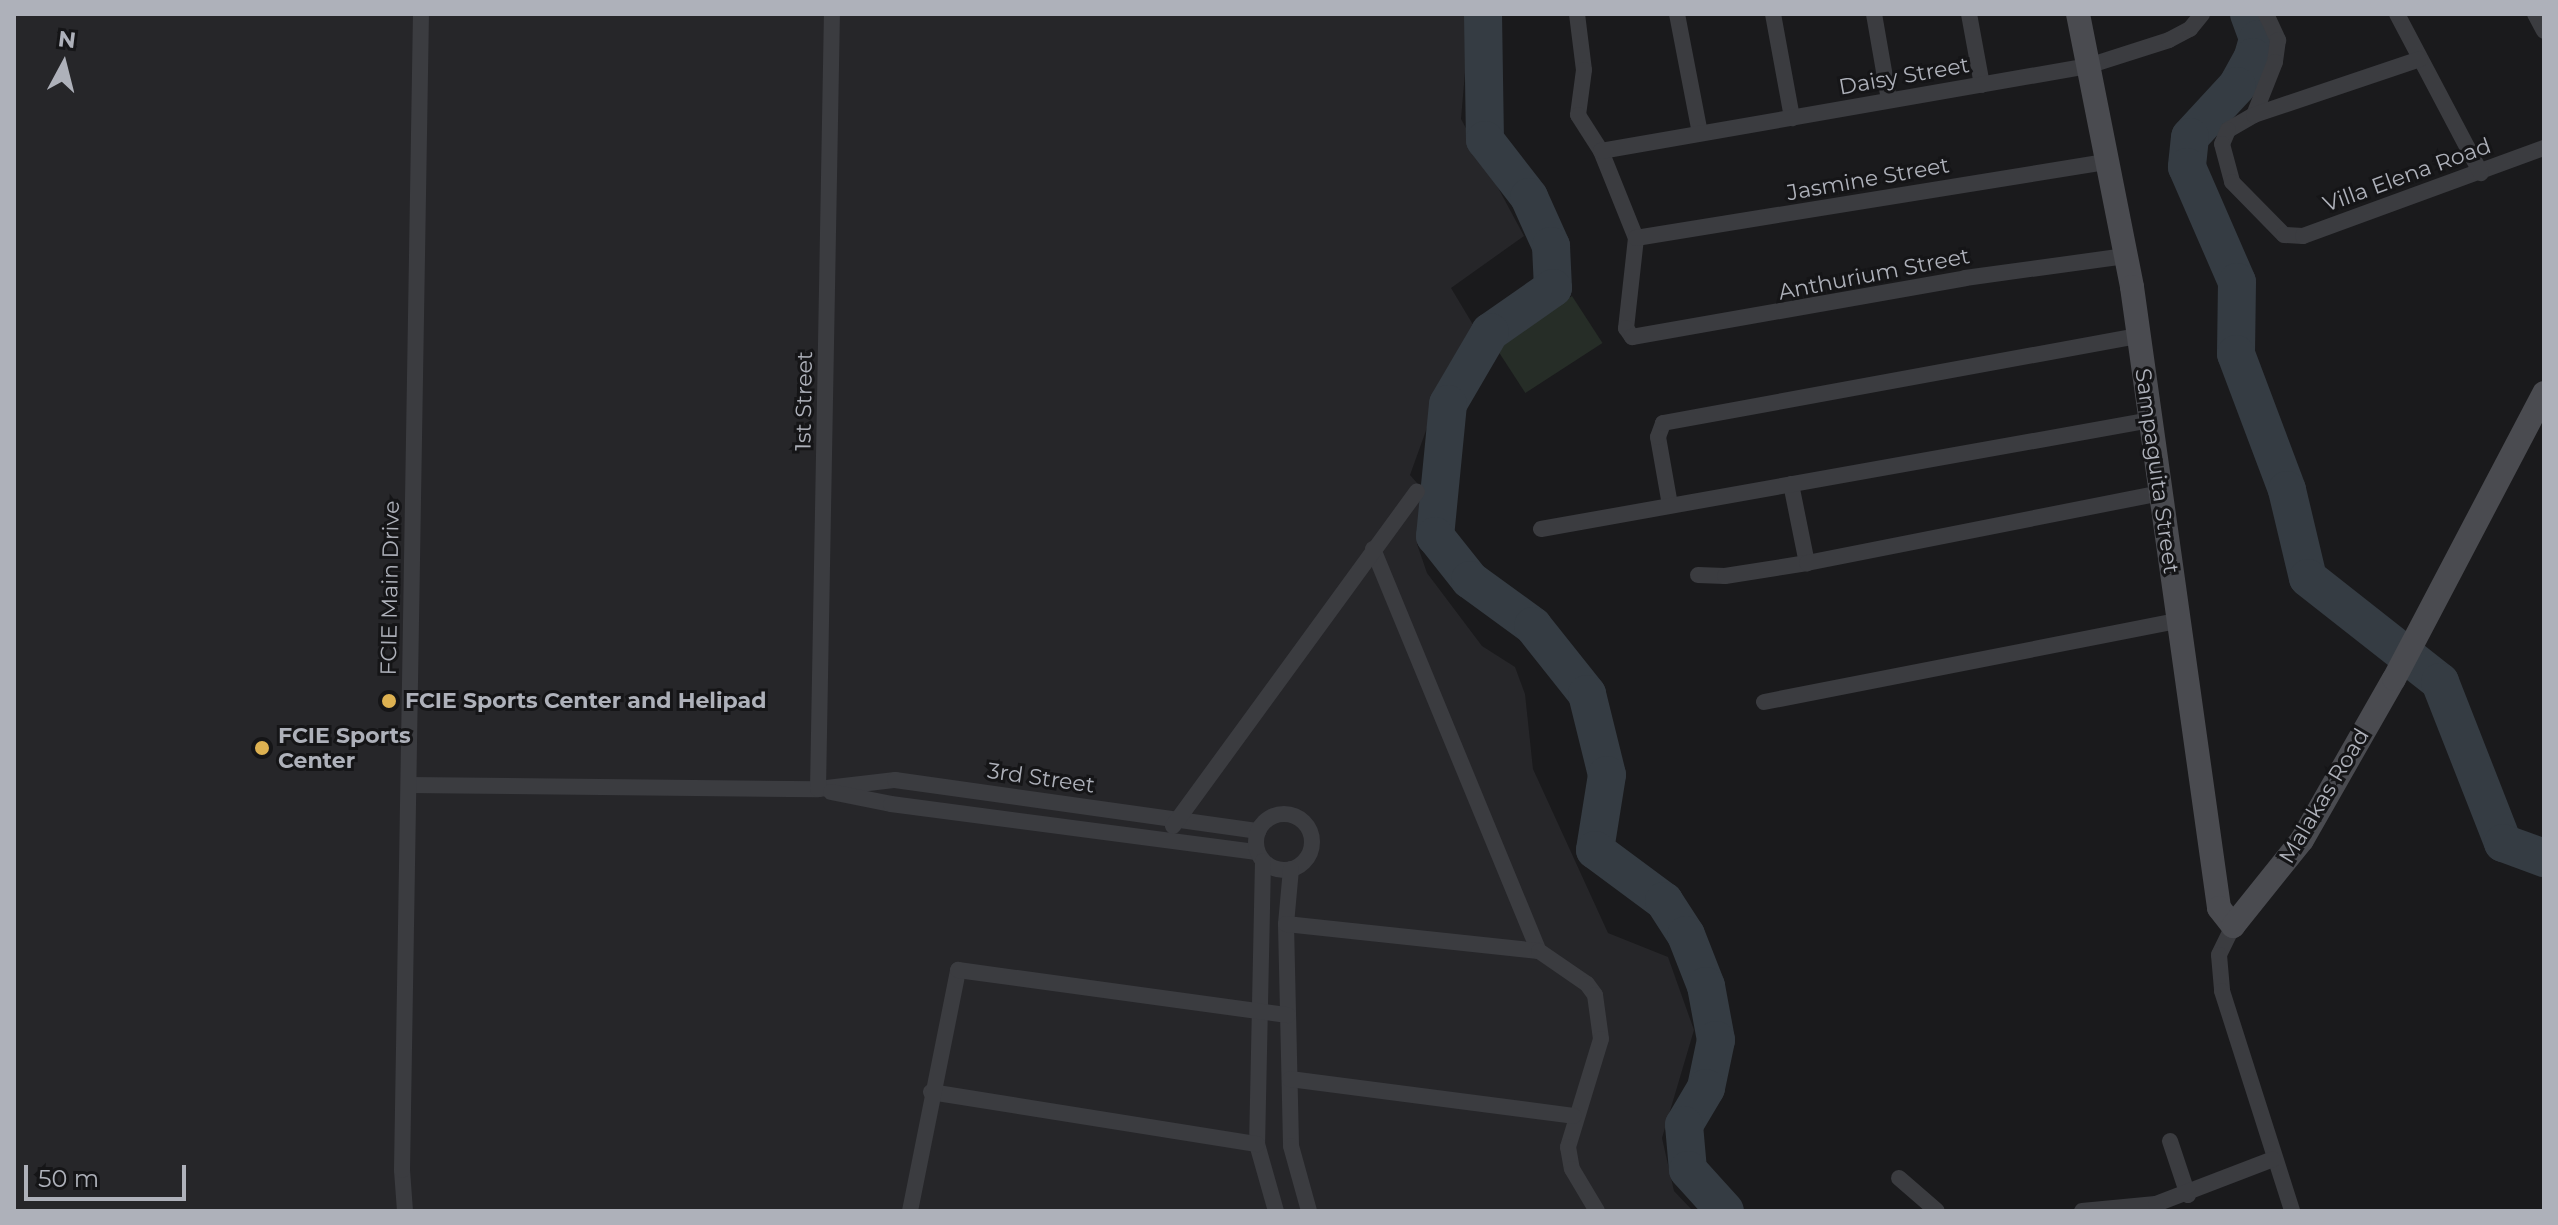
<!DOCTYPE html>
<style>
body{margin:0}
#map{position:relative;width:2558px;height:1225px;overflow:hidden;background:#1a1a1c;font-family:Montserrat,sans-serif}
div>[style]{position:absolute}
.built>*{inset:0;background:#262629}
.green>*{inset:0;background:#262d27;transform-origin:0 0}
.river>*{height:38px;margin:-19px;padding:0 19px;transform-origin:19px;border-radius:19px;background:#353c43}
.street>*{height:16px;margin:-8px;padding:0 8px;transform-origin:8px;border-radius:8px;background:#3b3c40}
.street>.ring{margin:-8px;padding:0;box-sizing:content-box;background:none;border:16px solid #3b3c40;border-radius:50%}
.secondary>*{height:24px;margin:-12px;padding:0 12px;transform-origin:12px;border-radius:12px;background:#4a4b50}
.dots>*{width:22px;height:22px;translate:-50% -50%;box-sizing:border-box;border:4px solid #151517;border-radius:50%}
span{translate:-50% -50%;white-space:nowrap;text-align:center;line-height:1.15;-webkit-text-stroke:6px #151517;paint-order:stroke}
.street-label{font-size:22px;color:#aeb1ba}
.poi-label{font-size:22px;color:#aeb1ba;font-weight:700}
.left{translate:0 -50%;text-align:left}
.frame{position:absolute;inset:0;border:16px solid #aeb1ba;pointer-events:none}
.north{position:absolute;left:24px;top:24px;width:80px;height:80px;-webkit-text-stroke:6px #151517;paint-order:stroke;rotate:7deg;font-size:22px;font-weight:700;line-height:32px;text-align:center;color:#aeb1ba}
.north::after{content:'';display:block;margin:auto;width:28px;height:36px;background:#aeb1ba;clip-path:polygon(50% 0,100% 100%,50% 72%,0 100%)}
.scale{position:absolute;left:24px;top:1165px;width:162px;height:36px;box-sizing:border-box;border:4px solid #aeb1ba;border-top:0;padding-left:10px;font-size:24px;line-height:28px;white-space:nowrap;color:#aeb1ba;-webkit-text-stroke:6px #151517;paint-order:stroke}
</style>
<div id="map">
<div class="built">
<div style="clip-path:polygon(14px 14px,1470px 14px,1461px 119px,1524px 236px,1451px 288px,1478px 333px,1437px 400px,1410px 475px,1425px 492px,1417px 544px,1427px 573px,1482px 646px,1515px 667px,1525px 694px,1533px 769px,1608px 933px,1668px 957px,1694px 1030px,1662px 1138px,1674px 1191px,1693px 1211px,14px 1211px)"></div>
</div>
<div class="green">
<div style="left:1572px;top:296px;width:56px;height:92px;rotate:57deg"></div>
</div>
<div class="river">
<div style="left:1483px;top:14px;width:126px;rotate:89.1deg"></div>
<div style="left:1485px;top:140px;width:72px;rotate:52.3deg"></div>
<div style="left:1529px;top:197px;width:54px;rotate:65.8deg"></div>
<div style="left:1551px;top:246px;width:42px;rotate:87.3deg"></div>
<div style="left:1553px;top:288px;width:77px;rotate:145.1deg"></div>
<div style="left:1490px;top:332px;width:83px;rotate:120.3deg"></div>
<div style="left:1448px;top:404px;width:133px;rotate:95.6deg"></div>
<div style="left:1435px;top:536px;width:56px;rotate:51.5deg"></div>
<div style="left:1470px;top:580px;width:78px;rotate:36.1deg"></div>
<div style="left:1533px;top:626px;width:87px;rotate:51.5deg"></div>
<div style="left:1587px;top:694px;width:83px;rotate:76.1deg"></div>
<div style="left:1607px;top:775px;width:76px;rotate:99.1deg"></div>
<div style="left:1595px;top:850px;width:86px;rotate:36.5deg"></div>
<div style="left:1664px;top:901px;width:40px;rotate:57.1deg"></div>
<div style="left:1686px;top:935px;width:55px;rotate:68.6deg"></div>
<div style="left:1706px;top:986px;width:55px;rotate:79.5deg"></div>
<div style="left:1716px;top:1040px;width:49px;rotate:101.8deg"></div>
<div style="left:1706px;top:1088px;width:43px;rotate:120.7deg"></div>
<div style="left:1684px;top:1125px;width:45px;rotate:84.9deg"></div>
<div style="left:1688px;top:1170px;width:55px;rotate:47.9deg"></div>
<div style="left:2249px;top:14px;width:27px;rotate:70deg"></div>
<div style="left:2258px;top:39px;width:19px;rotate:106deg"></div>
<div style="left:2253px;top:57px;width:33px;rotate:119deg"></div>
<div style="left:2237px;top:86px;width:69px;rotate:132.7deg"></div>
<div style="left:2190px;top:137px;width:30px;rotate:96deg"></div>
<div style="left:2187px;top:167px;width:125px;rotate:66.5deg"></div>
<div style="left:2237px;top:282px;width:72px;rotate:90.8deg"></div>
<div style="left:2236px;top:354px;width:145px;rotate:69.4deg"></div>
<div style="left:2287px;top:490px;width:90px;rotate:76.6deg"></div>
<div style="left:2308px;top:578px;width:168px;rotate:38.2deg"></div>
<div style="left:2440px;top:682px;width:173px;rotate:68.6deg"></div>
<div style="left:2503px;top:843px;width:44px;rotate:20.1deg"></div>
</div>
<div class="street">
<div style="left:1577px;top:14px;width:56px;rotate:82.9deg"></div>
<div style="left:1584px;top:70px;width:45px;rotate:97.6deg"></div>
<div style="left:1578px;top:115px;width:43px;rotate:57.4deg"></div>
<div style="left:1601px;top:151px;width:94px;rotate:68.1deg"></div>
<div style="left:1636px;top:238px;width:91px;rotate:96.3deg"></div>
<div style="left:1626px;top:328px;width:11px;rotate:56deg"></div>
<div style="left:1632px;top:337px;width:338px;rotate:-10deg"></div>
<div style="left:1965px;top:278px;width:162px;rotate:-7.8deg"></div>
<div style="left:1677px;top:14px;width:121px;rotate:79.1deg"></div>
<div style="left:1773px;top:14px;width:106px;rotate:79.6deg"></div>
<div style="left:1874px;top:14px;width:87px;rotate:80.1deg"></div>
<div style="left:1969px;top:14px;width:72px;rotate:79.6deg"></div>
<div style="left:2266px;top:14px;width:29px;rotate:65deg"></div>
<div style="left:2278px;top:40px;width:22px;rotate:98deg"></div>
<div style="left:2275px;top:62px;width:57px;rotate:111.6deg"></div>
<div style="left:2254px;top:115px;width:30px;rotate:150deg"></div>
<div style="left:2228px;top:130px;width:15px;rotate:113deg"></div>
<div style="left:2222px;top:144px;width:39px;rotate:75deg"></div>
<div style="left:2232px;top:182px;width:74px;rotate:45.5deg"></div>
<div style="left:2284px;top:235px;width:19px;rotate:3deg"></div>
<div style="left:2303px;top:236px;width:257px;rotate:-20.1deg"></div>
<div style="left:2397px;top:14px;width:180px;rotate:62.2deg"></div>
<div style="left:2535px;top:14px;width:19px;rotate:62deg"></div>
<div style="left:2254px;top:115px;width:175px;rotate:-18.6deg"></div>
<div style="left:1601px;top:151px;width:494px;rotate:-9.9deg"></div>
<div style="left:2088px;top:66px;width:85px;rotate:-17.8deg"></div>
<div style="left:2169px;top:40px;width:24px;rotate:-28deg"></div>
<div style="left:2190px;top:29px;width:19px;rotate:-51deg"></div>
<div style="left:1636px;top:238px;width:477px;rotate:-9.2deg"></div>
<div style="left:1791px;top:484px;width:81px;rotate:78.6deg"></div>
<div style="left:1670px;top:505px;width:69px;rotate:-100deg"></div>
<div style="left:1658px;top:437px;width:15px;rotate:-70deg"></div>
<div style="left:1663px;top:423px;width:483px;rotate:-10.4deg"></div>
<div style="left:1541px;top:529px;width:620px;rotate:-10.13deg"></div>
<div style="left:1373px;top:549px;width:435px;rotate:67.6deg"></div>
<div style="left:1698px;top:575px;width:27px;rotate:2deg"></div>
<div style="left:1725px;top:576px;width:83px;rotate:-9deg"></div>
<div style="left:1807px;top:563px;width:360px;rotate:-11.2deg"></div>
<div style="left:1764px;top:702px;width:421px;rotate:-11.1deg"></div>
<div style="left:409px;top:785px;width:409px;rotate:0.6deg"></div>
<div style="left:818px;top:789px;width:78px;rotate:-6.7deg"></div>
<div style="left:895px;top:780px;width:367px;rotate:8deg"></div>
<div style="left:818px;top:789px;width:775px;rotate:-88.97deg"></div>
<div style="left:831px;top:792px;width:61px;rotate:11.3deg"></div>
<div style="left:891px;top:804px;width:369px;rotate:7.5deg"></div>
<div class="ring" style="left:1256px;top:814px;width:40px;height:40px"></div>
<div style="left:1173px;top:826px;width:414px;rotate:-53.9deg"></div>
<div style="left:1263px;top:861px;width:283px;rotate:91.2deg"></div>
<div style="left:1257px;top:1144px;width:70px;rotate:74.2deg"></div>
<div style="left:1291px;top:869px;width:55px;rotate:95.2deg"></div>
<div style="left:1286px;top:924px;width:222px;rotate:88.7deg"></div>
<div style="left:1291px;top:1146px;width:67px;rotate:74.5deg"></div>
<div style="left:1286px;top:924px;width:254px;rotate:6.1deg"></div>
<div style="left:1539px;top:951px;width:58px;rotate:34.5deg"></div>
<div style="left:1587px;top:984px;width:14px;rotate:54deg"></div>
<div style="left:1595px;top:995px;width:44px;rotate:82.2deg"></div>
<div style="left:1601px;top:1039px;width:113px;rotate:107deg"></div>
<div style="left:1568px;top:1147px;width:22px;rotate:80deg"></div>
<div style="left:1572px;top:1169px;width:49px;rotate:59.2deg"></div>
<div style="left:2233px;top:926px;width:32px;rotate:116deg"></div>
<div style="left:2219px;top:955px;width:36px;rotate:85deg"></div>
<div style="left:2222px;top:991px;width:231px;rotate:72.3deg"></div>
<div style="left:1290px;top:1079px;width:286px;rotate:7.4deg"></div>
<div style="left:931px;top:1092px;width:330px;rotate:9.1deg"></div>
<div style="left:2170px;top:1141px;width:57px;rotate:71.6deg"></div>
<div style="left:1899px;top:1178px;width:50px;rotate:41deg"></div>
<div style="left:405px;top:1211px;width:41px;rotate:-94.2deg"></div>
<div style="left:402px;top:1170px;width:1156px;rotate:-89.06deg"></div>
<div style="left:910px;top:1211px;width:246px;rotate:-78.7deg"></div>
<div style="left:958px;top:970px;width:333px;rotate:7.8deg"></div>
<div style="left:2082px;top:1211px;width:74px;rotate:-5.4deg"></div>
<div style="left:2156px;top:1204px;width:125px;rotate:-21deg"></div>
</div>
<div class="secondary">
<div style="left:2078px;top:14px;width:278px;rotate:78.8deg"></div>
<div style="left:2132px;top:287px;width:627px;rotate:82.02deg"></div>
<div style="left:2219px;top:908px;width:23px;rotate:52deg"></div>
<div style="left:2233px;top:926px;width:110px;rotate:-51.3deg"></div>
<div style="left:2302px;top:840px;width:185px;rotate:-60.3deg"></div>
<div style="left:2394px;top:679px;width:323px;rotate:-62.3deg"></div>
</div>
<div class="dots">
<div style="left:389px;top:701px;background:#ddb151"></div>
<div style="left:262px;top:748px;background:#ddb151"></div>
</div>
<div class="street-label">
<span style="left:1904px;top:76px;rotate:-10deg">Daisy Street</span>
<span style="left:2407px;top:175px;rotate:-20deg">Villa Elena Road</span>
<span style="left:1868px;top:179px;rotate:-10deg">Jasmine Street</span>
<span style="left:1874px;top:274px;rotate:-11deg">Anthurium Street</span>
<span style="left:804px;top:401px;rotate:-89deg">1st Street</span>
<span style="left:2157px;top:471px;rotate:82deg">Sampaguita Street</span>
<span style="left:390px;top:588px;rotate:-89deg">FCIE Main Drive</span>
<span style="left:1041px;top:778px;rotate:8deg">3rd Street</span>
<span style="left:2324px;top:796px;rotate:-59deg">Malakas Road</span>
</div>
<div class="poi-label">
<span class="left" style="left:405px;top:701px">FCIE Sports Center and Helipad</span>
<span class="left" style="left:278px;top:748px">FCIE Sports<br>Center</span>
</div>
<div class="frame"></div>
<div class="north">N</div>
<div class="scale">50 m</div>
</div>
